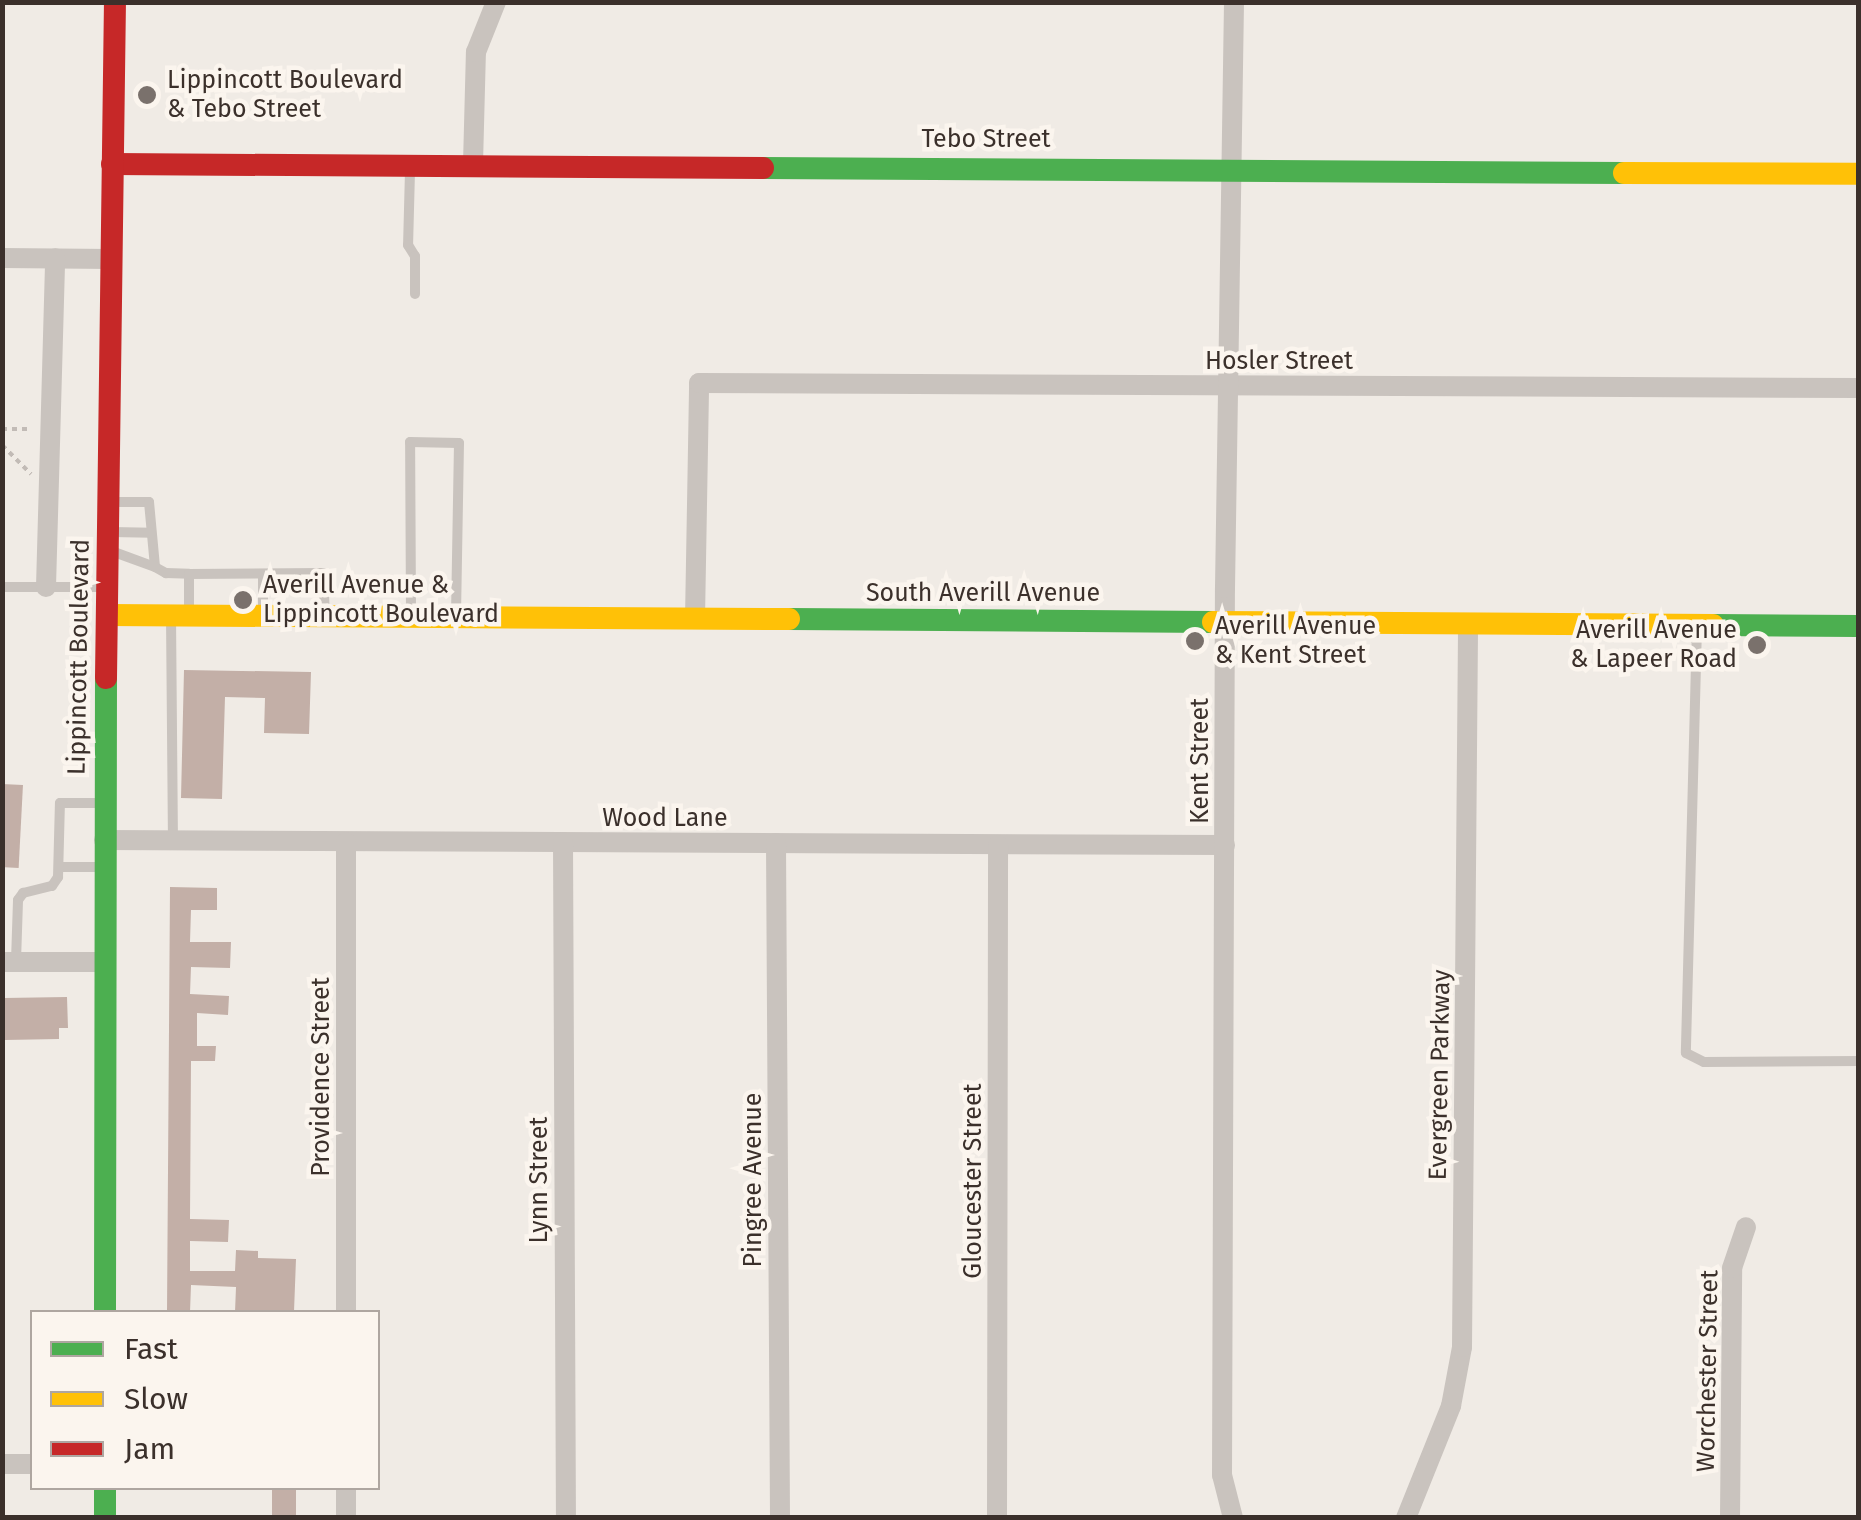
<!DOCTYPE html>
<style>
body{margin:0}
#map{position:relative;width:1861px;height:1520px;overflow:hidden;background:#f0ebe5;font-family:"Fira Sans",sans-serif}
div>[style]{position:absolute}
.building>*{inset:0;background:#c3afa7;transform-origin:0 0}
.path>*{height:4px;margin-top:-2px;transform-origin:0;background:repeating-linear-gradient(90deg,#c2bbb6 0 5px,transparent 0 10px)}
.lane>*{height:10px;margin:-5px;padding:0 5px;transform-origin:5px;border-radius:5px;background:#c9c3be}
.street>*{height:20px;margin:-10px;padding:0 10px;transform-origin:10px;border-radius:10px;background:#c9c3be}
.fast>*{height:22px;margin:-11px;padding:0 11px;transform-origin:11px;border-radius:11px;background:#4caf50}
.slow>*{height:22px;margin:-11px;padding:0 11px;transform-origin:11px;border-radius:11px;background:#ffc107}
.jam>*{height:22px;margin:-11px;padding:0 11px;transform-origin:11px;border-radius:11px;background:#c62828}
.dots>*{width:28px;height:28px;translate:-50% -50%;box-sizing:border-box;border:5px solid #fbf5ee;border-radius:50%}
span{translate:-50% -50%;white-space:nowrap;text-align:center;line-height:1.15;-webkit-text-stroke:9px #fbf5ee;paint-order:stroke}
.poi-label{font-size:25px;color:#3b302b}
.left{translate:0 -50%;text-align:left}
.right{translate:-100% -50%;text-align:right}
.street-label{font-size:25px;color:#3b302b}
.frame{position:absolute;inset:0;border:5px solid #3b302b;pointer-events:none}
.legend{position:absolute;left:30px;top:1310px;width:350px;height:180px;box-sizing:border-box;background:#fbf5ee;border:2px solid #aea6a0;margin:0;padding:12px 18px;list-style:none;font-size:30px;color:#3b302b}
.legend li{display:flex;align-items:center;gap:20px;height:50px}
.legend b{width:50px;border:2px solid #aea6a0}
</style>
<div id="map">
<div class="building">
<div style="clip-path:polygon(184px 670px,311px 672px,309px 734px,264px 733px,265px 698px,225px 697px,222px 799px,181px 798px)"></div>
<div style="left:2px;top:784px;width:21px;height:83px;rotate:3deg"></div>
<div style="clip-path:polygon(170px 887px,217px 888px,217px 910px,191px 910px,190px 942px,231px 942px,230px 968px,191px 967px,190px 994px,229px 996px,228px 1015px,197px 1013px,197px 1046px,216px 1046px,215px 1061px,191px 1061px,190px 1219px,229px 1220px,228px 1242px,190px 1241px,190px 1271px,235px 1271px,236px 1250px,258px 1251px,258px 1258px,296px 1259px,294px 1312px,235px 1312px,236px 1287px,191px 1285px,190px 1312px,167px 1312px)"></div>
<div style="clip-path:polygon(67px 997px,68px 1028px,59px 1028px,59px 1039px,5px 1040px,4px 998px)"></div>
<div style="left:272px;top:1490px;width:24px;height:28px"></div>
</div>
<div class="path">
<div style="left:2px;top:429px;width:30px"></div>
<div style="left:2px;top:445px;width:41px;rotate:45deg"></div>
</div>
<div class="lane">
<div style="left:410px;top:171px;width:74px;rotate:91.5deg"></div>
<div style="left:408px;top:245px;width:13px;rotate:58deg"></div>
<div style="left:415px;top:256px;width:38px;rotate:90deg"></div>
<div style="left:111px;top:502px;width:38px"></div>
<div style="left:149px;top:502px;width:65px;rotate:84.7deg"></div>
<div style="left:155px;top:567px;width:13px;rotate:29deg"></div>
<div style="left:166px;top:573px;width:23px;rotate:2deg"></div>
<div style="left:112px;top:532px;width:39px;rotate:1deg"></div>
<div style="left:114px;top:552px;width:44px;rotate:20.1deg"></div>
<div style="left:263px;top:574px;width:39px;rotate:90deg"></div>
<div style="left:2px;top:587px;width:99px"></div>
<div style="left:189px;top:611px;width:37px;rotate:-90deg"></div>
<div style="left:189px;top:574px;width:134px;rotate:-0.4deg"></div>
<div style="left:323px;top:573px;width:42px;rotate:87.3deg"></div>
<div style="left:411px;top:613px;width:171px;rotate:-90.3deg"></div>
<div style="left:410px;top:442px;width:49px;rotate:1.2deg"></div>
<div style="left:459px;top:443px;width:168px;rotate:91deg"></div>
<div style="left:171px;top:616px;width:223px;rotate:89.5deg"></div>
<div style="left:1697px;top:626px;width:427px;rotate:91.5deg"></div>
<div style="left:1686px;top:1053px;width:20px;rotate:27deg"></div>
<div style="left:1704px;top:1062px;width:154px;rotate:-0.4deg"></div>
<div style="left:59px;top:867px;width:39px"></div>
<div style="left:16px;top:961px;width:61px;rotate:-88.1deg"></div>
<div style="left:18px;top:900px;width:9px;rotate:-54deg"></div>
<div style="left:23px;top:893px;width:30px;rotate:-14deg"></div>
<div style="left:52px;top:886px;width:11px;rotate:-56deg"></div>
<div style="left:58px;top:877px;width:74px;rotate:-88.5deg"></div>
<div style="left:60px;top:803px;width:38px"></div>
</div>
<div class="street">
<div style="left:473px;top:164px;width:112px;rotate:-88.5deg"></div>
<div style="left:476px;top:52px;width:54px;rotate:-68.2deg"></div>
<div style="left:2px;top:258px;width:109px;rotate:0.5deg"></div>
<div style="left:46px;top:587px;width:329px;rotate:-88.4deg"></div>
<div style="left:695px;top:619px;width:236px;rotate:-89deg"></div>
<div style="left:699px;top:383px;width:1159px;rotate:0.25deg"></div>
<div style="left:104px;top:840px;width:1121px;rotate:0.26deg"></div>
<div style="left:346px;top:842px;width:470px;rotate:90deg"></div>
<div style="left:563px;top:842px;width:676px;rotate:89.75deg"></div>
<div style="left:776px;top:843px;width:675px;rotate:89.66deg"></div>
<div style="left:2px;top:962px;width:102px"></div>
<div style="left:2px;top:1464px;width:30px"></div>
<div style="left:346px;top:1488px;width:30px;rotate:90deg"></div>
<div style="left:997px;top:1518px;width:673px;rotate:-89.91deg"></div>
<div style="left:1233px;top:1518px;width:44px;rotate:-104.3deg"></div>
<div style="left:1222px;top:1475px;width:887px;rotate:-89.81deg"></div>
<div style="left:1225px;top:588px;width:586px;rotate:-89.12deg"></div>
<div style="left:1406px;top:1518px;width:121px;rotate:-68.1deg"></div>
<div style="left:1451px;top:1406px;width:60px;rotate:-79.4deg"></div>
<div style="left:1462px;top:1347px;width:723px;rotate:-89.52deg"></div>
<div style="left:1730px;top:1518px;width:250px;rotate:-89.5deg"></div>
<div style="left:1732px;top:1268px;width:43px;rotate:-71.1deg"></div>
</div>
<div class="fast">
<div style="left:763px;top:168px;width:861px;rotate:0.33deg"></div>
<div style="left:789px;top:619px;width:424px;rotate:0.4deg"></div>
<div style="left:1713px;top:625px;width:145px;rotate:0.4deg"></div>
<div style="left:105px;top:1312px;width:634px;rotate:-89.91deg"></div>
<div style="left:105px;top:1488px;width:30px;rotate:90deg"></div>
</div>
<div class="slow">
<div style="left:1624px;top:173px;width:234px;rotate:0.2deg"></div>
<div style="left:107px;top:615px;width:682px;rotate:0.34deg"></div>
<div style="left:1213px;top:622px;width:500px;rotate:0.34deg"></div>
</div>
<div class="jam">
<div style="left:112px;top:164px;width:651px;rotate:0.35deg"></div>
<div style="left:106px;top:678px;width:676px;rotate:-89.24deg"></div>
</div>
<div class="dots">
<div style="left:147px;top:95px;background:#7a716c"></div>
<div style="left:243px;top:600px;background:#7a716c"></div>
<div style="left:1195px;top:641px;background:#7a716c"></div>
<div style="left:1757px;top:645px;background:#7a716c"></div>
</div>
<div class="poi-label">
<span class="left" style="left:167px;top:95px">Lippincott Boulevard<br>&amp; Tebo Street</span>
<span class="left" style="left:263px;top:600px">Averill Avenue &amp;<br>Lippincott Boulevard</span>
<span class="left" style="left:1215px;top:641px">Averill Avenue<br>&amp; Kent Street</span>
<span class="right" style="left:1737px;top:645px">Averill Avenue<br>&amp; Lapeer Road</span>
</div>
<div class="street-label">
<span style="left:986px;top:139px">Tebo Street</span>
<span style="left:1279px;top:361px">Hosler Street</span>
<span style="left:983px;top:593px">South Averill Avenue</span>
<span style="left:79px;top:657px;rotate:-89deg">Lippincott Boulevard</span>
<span style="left:1200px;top:761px;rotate:-90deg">Kent Street</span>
<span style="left:665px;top:818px">Wood Lane</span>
<span style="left:1440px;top:1075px;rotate:-89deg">Evergreen Parkway</span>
<span style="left:321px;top:1077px;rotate:-90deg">Providence Street</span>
<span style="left:539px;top:1180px;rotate:-90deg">Lynn Street</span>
<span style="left:753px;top:1180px;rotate:-90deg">Pingree Avenue</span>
<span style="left:973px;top:1181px;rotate:-90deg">Gloucester Street</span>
<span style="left:1708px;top:1371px;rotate:-89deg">Worchester Street</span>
</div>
<div class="frame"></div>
<ul class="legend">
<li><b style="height:12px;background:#4caf50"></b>Fast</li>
<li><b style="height:12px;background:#ffc107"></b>Slow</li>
<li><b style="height:12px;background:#c62828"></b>Jam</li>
</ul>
</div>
